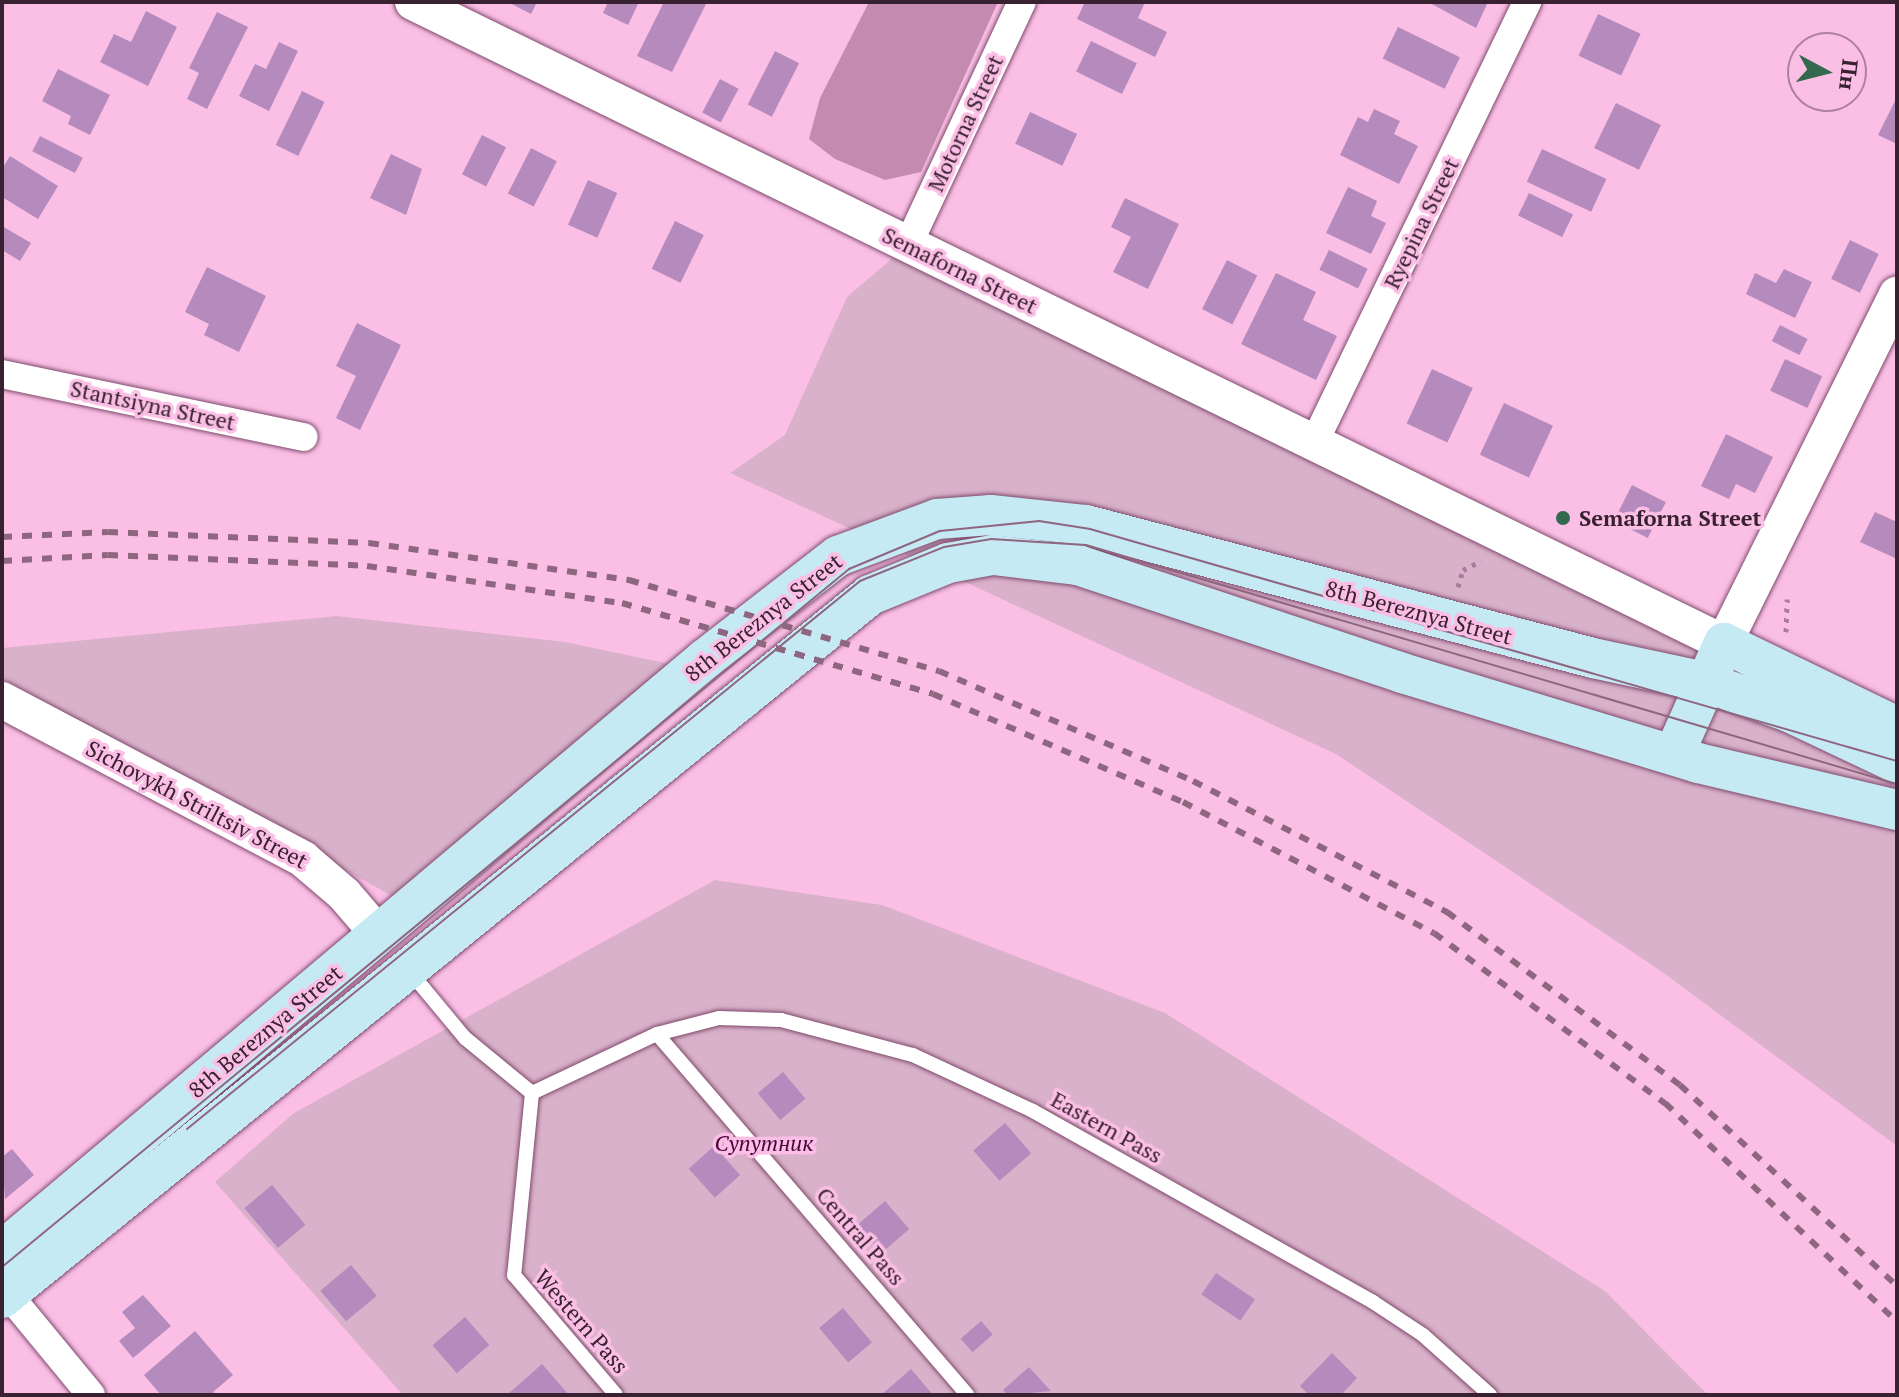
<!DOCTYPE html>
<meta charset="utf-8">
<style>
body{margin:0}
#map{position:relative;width:1899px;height:1397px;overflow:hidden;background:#fbbfe5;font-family:"PT Serif",serif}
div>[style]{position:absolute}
.green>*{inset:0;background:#dab1ca}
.forest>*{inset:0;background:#c48aaf}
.building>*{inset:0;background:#b48bbc;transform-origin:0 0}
.path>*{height:5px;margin-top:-2.5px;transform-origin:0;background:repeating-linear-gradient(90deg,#a97d99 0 4px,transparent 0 10px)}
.roads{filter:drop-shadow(0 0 2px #7f4b6d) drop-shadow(0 0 2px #7f4b6d)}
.service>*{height:14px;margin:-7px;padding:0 7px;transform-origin:7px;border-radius:7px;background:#fff}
.minor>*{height:28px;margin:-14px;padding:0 14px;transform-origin:14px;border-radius:14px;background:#fff}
.tertiary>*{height:36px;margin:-18px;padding:0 18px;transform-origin:18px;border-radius:18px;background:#fff}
.secondary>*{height:40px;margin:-20px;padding:0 20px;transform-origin:20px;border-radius:20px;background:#c6eaf4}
.tram>*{height:2px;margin:-1px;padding:0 1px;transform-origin:1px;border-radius:1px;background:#8e667f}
.rail>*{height:6px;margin-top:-3px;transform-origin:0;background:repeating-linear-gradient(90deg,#8e667f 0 10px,transparent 0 20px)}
.dots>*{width:22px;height:22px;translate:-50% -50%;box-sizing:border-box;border:4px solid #fbbfe5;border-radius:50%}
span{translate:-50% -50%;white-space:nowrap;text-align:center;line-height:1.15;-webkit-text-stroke:7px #fbbfe5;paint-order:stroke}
.street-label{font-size:22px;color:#382130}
.poi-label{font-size:22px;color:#382130;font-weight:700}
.left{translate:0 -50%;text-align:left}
.park-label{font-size:22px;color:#4a043a;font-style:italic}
.frame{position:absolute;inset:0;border:4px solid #382130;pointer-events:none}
.north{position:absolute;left:1787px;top:32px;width:80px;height:80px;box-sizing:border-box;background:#fbbfe5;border:2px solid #ad809d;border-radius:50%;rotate:97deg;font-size:22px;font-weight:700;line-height:32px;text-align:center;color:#382130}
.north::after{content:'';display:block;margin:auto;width:28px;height:36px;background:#34694f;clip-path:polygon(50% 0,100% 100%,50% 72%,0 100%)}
</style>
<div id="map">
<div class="green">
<div style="clip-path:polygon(908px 245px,1897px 716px,1897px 1146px,1661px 971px,1336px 754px,730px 473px,785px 435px,847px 297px)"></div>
<div style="clip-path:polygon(337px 616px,565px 642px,684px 667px,401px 901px,2px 678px,2px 648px)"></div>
<div style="clip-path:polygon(715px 880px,882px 905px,1165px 1013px,1605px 1291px,1708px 1395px,403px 1395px,215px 1182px,294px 1113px)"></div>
</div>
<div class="forest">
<div style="clip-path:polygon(869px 2px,998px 2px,921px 172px,885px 180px,835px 159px,809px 139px,820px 98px)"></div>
</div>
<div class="building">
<div style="clip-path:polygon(508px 2px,537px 2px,531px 14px)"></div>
<div style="clip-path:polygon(608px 2px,639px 2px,628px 25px,603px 13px)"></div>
<div style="clip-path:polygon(664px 2px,707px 2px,672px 72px,637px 56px)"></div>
<div style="clip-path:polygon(1085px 2px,1145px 2px,1138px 18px,1167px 32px,1155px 57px,1077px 19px)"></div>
<div style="clip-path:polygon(1428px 2px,1488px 2px,1476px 28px)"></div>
<div style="clip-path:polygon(146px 11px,177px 27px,148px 86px,100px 62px,114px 34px,131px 42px)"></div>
<div style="clip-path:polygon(217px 12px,248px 27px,207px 109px,187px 99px,199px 73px,189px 68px)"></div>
<div style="left:1598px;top:14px;width:47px;height:46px;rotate:25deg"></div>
<div style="left:1398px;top:27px;width:69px;height:35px;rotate:26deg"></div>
<div style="left:1091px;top:41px;width:51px;height:34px;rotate:26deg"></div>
<div style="clip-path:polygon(279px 42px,298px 51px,269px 111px,239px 96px,255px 64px,266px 69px)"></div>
<div style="left:775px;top:51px;width:27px;height:60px;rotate:27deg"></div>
<div style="clip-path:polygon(58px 69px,110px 95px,90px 135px,68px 124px,71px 116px,42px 101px)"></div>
<div style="left:720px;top:79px;width:21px;height:38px;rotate:28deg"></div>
<div style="left:302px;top:91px;width:25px;height:60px;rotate:26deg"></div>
<div style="clip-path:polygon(1897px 97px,1897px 144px,1878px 135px)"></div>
<div style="left:1616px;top:103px;width:50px;height:50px;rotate:26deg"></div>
<div style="clip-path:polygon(1374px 109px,1400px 121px,1394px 134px,1418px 146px,1399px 184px,1340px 155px,1358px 117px,1368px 122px)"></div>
<div style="left:1030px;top:112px;width:52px;height:35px;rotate:25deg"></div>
<div style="left:482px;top:135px;width:27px;height:44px;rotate:27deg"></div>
<div style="left:40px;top:136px;width:48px;height:17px;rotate:27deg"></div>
<div style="left:531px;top:148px;width:29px;height:51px;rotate:27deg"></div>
<div style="left:1542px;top:149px;width:71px;height:36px;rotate:25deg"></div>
<div style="clip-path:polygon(391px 154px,422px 169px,406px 215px,370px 198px)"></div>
<div style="clip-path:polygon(10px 156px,58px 186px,38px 219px,2px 197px,2px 169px)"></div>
<div style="left:588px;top:180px;width:32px;height:49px;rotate:24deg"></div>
<div style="clip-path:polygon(1348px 187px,1377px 201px,1371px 216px,1386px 223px,1371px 254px,1326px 233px)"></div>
<div style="left:1529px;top:193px;width:49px;height:25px;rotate:26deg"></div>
<div style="clip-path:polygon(1125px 198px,1179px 224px,1148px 289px,1113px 272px,1131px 237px,1111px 227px)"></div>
<div style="left:675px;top:221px;width:32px;height:53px;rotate:26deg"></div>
<div style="clip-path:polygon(2px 226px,31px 243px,20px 261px,2px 250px)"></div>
<div style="left:1850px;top:240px;width:32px;height:43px;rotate:26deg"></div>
<div style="left:1329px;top:250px;width:43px;height:22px;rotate:26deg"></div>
<div style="left:1227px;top:260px;width:34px;height:55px;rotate:27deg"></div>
<div style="clip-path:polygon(207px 267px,266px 296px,239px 352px,204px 335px,209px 324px,185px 312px)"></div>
<div style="clip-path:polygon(1784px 269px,1812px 282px,1795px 318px,1746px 294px,1755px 273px,1776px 283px)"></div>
<div style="clip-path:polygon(1276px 273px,1316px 292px,1303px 320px,1337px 336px,1316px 380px,1241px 344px)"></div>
<div style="clip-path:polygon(357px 323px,401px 345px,360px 430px,336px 418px,356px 376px,336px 366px)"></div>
<div style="left:1780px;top:325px;width:31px;height:18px;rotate:27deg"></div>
<div style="left:1785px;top:359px;width:41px;height:35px;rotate:25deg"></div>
<div style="left:1432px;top:369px;width:45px;height:60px;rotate:25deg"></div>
<div style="left:1504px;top:403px;width:54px;height:57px;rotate:25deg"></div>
<div style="clip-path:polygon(1726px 434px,1773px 457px,1755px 493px,1736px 484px,1729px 499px,1701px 486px)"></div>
<div style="left:1632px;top:485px;width:38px;height:40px;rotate:27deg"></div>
<div style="clip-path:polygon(1875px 512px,1897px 522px,1897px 559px,1860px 542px)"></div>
<div style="left:783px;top:1072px;width:35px;height:33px;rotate:50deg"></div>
<div style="left:1005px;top:1123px;width:40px;height:42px;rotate:49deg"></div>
<div style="left:714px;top:1146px;width:39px;height:34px;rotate:48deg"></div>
<div style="clip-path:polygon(12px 1149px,34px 1175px,5px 1199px,2px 1157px)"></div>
<div style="left:272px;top:1185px;width:52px;height:36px;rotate:50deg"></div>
<div style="left:885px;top:1201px;width:37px;height:37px;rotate:49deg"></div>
<div style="left:351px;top:1265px;width:40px;height:40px;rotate:50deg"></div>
<div style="left:1216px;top:1273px;width:47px;height:26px;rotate:34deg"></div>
<div style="clip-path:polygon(143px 1295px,171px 1326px,133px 1358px,119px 1341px,135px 1328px,122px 1312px)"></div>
<div style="left:843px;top:1308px;width:45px;height:31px;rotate:50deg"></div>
<div style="left:465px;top:1317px;width:37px;height:43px;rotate:49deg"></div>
<div style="left:981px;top:1321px;width:18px;height:27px;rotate:49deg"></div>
<div style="clip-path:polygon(195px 1331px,233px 1375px,213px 1392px,216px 1395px,161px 1395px,144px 1375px)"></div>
<div style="clip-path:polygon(1332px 1353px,1357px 1378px,1341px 1395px,1309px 1395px,1300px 1386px)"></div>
<div style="clip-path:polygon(542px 1364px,569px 1395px,507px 1395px)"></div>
<div style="clip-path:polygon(1029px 1367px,1051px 1391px,1008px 1395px,1003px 1390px)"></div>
<div style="clip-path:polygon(911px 1369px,933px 1395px,881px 1395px)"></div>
</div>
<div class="path">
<div style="left:1458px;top:587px;width:18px;rotate:-74deg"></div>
<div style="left:1463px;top:570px;width:20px;rotate:-27deg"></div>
<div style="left:1786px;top:632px;width:33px;rotate:-88deg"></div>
</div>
<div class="roads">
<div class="service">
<div style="left:411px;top:973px;width:85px;rotate:50.3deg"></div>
<div style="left:465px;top:1038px;width:87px;rotate:39.4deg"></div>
<div style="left:657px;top:1034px;width:476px;rotate:49.3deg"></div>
<div style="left:532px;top:1093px;width:138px;rotate:-25.3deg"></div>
<div style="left:657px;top:1034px;width:64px;rotate:-14.5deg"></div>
<div style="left:719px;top:1018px;width:62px;rotate:1.8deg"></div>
<div style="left:781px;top:1020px;width:137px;rotate:14.9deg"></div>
<div style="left:913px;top:1055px;width:132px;rotate:25deg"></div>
<div style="left:1033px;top:1111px;width:390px;rotate:29.3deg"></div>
<div style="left:1373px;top:1302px;width:60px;rotate:33.4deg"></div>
<div style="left:1423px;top:1335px;width:90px;rotate:41.8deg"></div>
<div style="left:532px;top:1093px;width:183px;rotate:95.6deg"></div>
<div style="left:514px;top:1275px;width:157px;rotate:49.6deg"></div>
</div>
<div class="minor">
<div style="left:908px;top:245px;width:268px;rotate:-64.9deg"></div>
<div style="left:2px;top:374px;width:308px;rotate:11.8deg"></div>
<div style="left:1314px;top:443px;width:490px;rotate:-64.2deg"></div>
<div style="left:7px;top:1293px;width:132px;rotate:50.5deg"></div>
</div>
<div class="tertiary">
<div style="left:413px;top:2px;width:1459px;rotate:26.06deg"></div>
<div style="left:1724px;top:643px;width:389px;rotate:-63.6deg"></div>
<div style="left:2px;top:700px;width:340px;rotate:27.8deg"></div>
<div style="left:303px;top:859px;width:54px;rotate:40.5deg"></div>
<div style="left:344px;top:894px;width:54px;rotate:49.5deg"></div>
</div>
<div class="secondary">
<div style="left:1674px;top:754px;width:122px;rotate:-65.8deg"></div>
<div style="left:1724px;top:643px;width:192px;rotate:25.9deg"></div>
<div style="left:2px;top:1251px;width:919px;rotate:-40.1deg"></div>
<div style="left:705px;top:659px;width:168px;rotate:-37.8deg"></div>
<div style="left:838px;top:556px;width:106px;rotate:-20.5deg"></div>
<div style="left:937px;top:519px;width:54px;rotate:-4.2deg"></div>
<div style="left:991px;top:515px;width:96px;rotate:6deg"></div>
<div style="left:1086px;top:525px;width:524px;rotate:14.7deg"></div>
<div style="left:1593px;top:658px;width:115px;rotate:12.1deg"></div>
<div style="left:1705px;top:682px;width:89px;rotate:19.7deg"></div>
<div style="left:1789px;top:712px;width:119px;rotate:25.3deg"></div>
<div style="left:2px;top:1298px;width:1117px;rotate:-39deg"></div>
<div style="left:870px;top:595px;width:84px;rotate:-22.3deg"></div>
<div style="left:948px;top:563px;width:46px;rotate:-10.1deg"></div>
<div style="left:993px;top:555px;width:86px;rotate:6.7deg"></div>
<div style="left:1078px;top:565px;width:342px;rotate:18.4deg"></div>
<div style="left:1402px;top:673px;width:309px;rotate:16.9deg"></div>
<div style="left:1698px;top:763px;width:204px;rotate:13.3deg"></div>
</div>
</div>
<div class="tram">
<div style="left:187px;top:1129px;width:868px;rotate:-39.15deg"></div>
<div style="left:860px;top:581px;width:91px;rotate:-22deg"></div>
<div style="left:944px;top:547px;width:48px;rotate:-9.7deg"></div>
<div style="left:991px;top:539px;width:95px;rotate:3.6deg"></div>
<div style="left:1086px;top:545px;width:845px;rotate:16.42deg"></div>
<div style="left:2px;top:1267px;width:1098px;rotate:-39.49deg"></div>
<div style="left:849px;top:569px;width:99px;rotate:-22.7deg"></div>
<div style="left:940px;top:531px;width:100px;rotate:-5.8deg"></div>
<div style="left:1039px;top:521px;width:52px;rotate:8.9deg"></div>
<div style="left:1090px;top:529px;width:840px;rotate:16.04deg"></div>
</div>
<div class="rail">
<div style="left:2px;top:537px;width:106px;rotate:-2.7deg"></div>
<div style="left:108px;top:532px;width:261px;rotate:2.4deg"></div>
<div style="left:369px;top:543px;width:263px;rotate:8.1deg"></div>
<div style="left:629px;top:580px;width:323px;rotate:16.4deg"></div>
<div style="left:939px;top:671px;width:277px;rotate:23.4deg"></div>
<div style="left:1193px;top:781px;width:286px;rotate:27.3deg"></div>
<div style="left:1447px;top:912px;width:290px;rotate:36.6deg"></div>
<div style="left:1680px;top:1085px;width:296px;rotate:42.8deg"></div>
<div style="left:2px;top:561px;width:106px;rotate:-3.2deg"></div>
<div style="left:108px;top:555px;width:259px;rotate:2.4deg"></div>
<div style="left:367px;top:566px;width:258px;rotate:8.3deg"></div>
<div style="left:622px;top:603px;width:324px;rotate:16.3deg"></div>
<div style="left:933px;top:694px;width:272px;rotate:23.4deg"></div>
<div style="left:1183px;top:802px;width:283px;rotate:27.6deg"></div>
<div style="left:1434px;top:933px;width:287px;rotate:36.4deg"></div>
<div style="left:1665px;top:1103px;width:319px;rotate:43.3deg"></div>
</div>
<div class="dots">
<div style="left:1563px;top:518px;background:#34694f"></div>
</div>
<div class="street-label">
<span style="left:965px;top:123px;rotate:-65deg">Motorna Street</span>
<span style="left:1421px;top:223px;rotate:-64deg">Ryepina Street</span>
<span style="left:960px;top:270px;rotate:26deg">Semaforna Street</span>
<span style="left:153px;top:405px;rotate:12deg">Stantsiyna Street</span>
<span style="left:1419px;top:612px;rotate:15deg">8th Bereznya Street</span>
<span style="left:763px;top:617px;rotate:-38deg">8th Bereznya Street</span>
<span style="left:197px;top:804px;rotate:28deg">Sichovykh Striltsiv Street</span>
<span style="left:265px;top:1031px;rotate:-40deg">8th Bereznya Street</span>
<span style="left:1107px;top:1127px;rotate:29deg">Eastern Pass</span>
<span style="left:861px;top:1236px;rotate:49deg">Central Pass</span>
<span style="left:582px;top:1321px;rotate:49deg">Western Pass</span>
</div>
<div class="poi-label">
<span class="left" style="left:1579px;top:518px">Semaforna Street</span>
</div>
<div class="park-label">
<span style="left:764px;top:1143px">Супутник</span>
</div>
<div class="frame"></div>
<div class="north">Пн</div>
</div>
